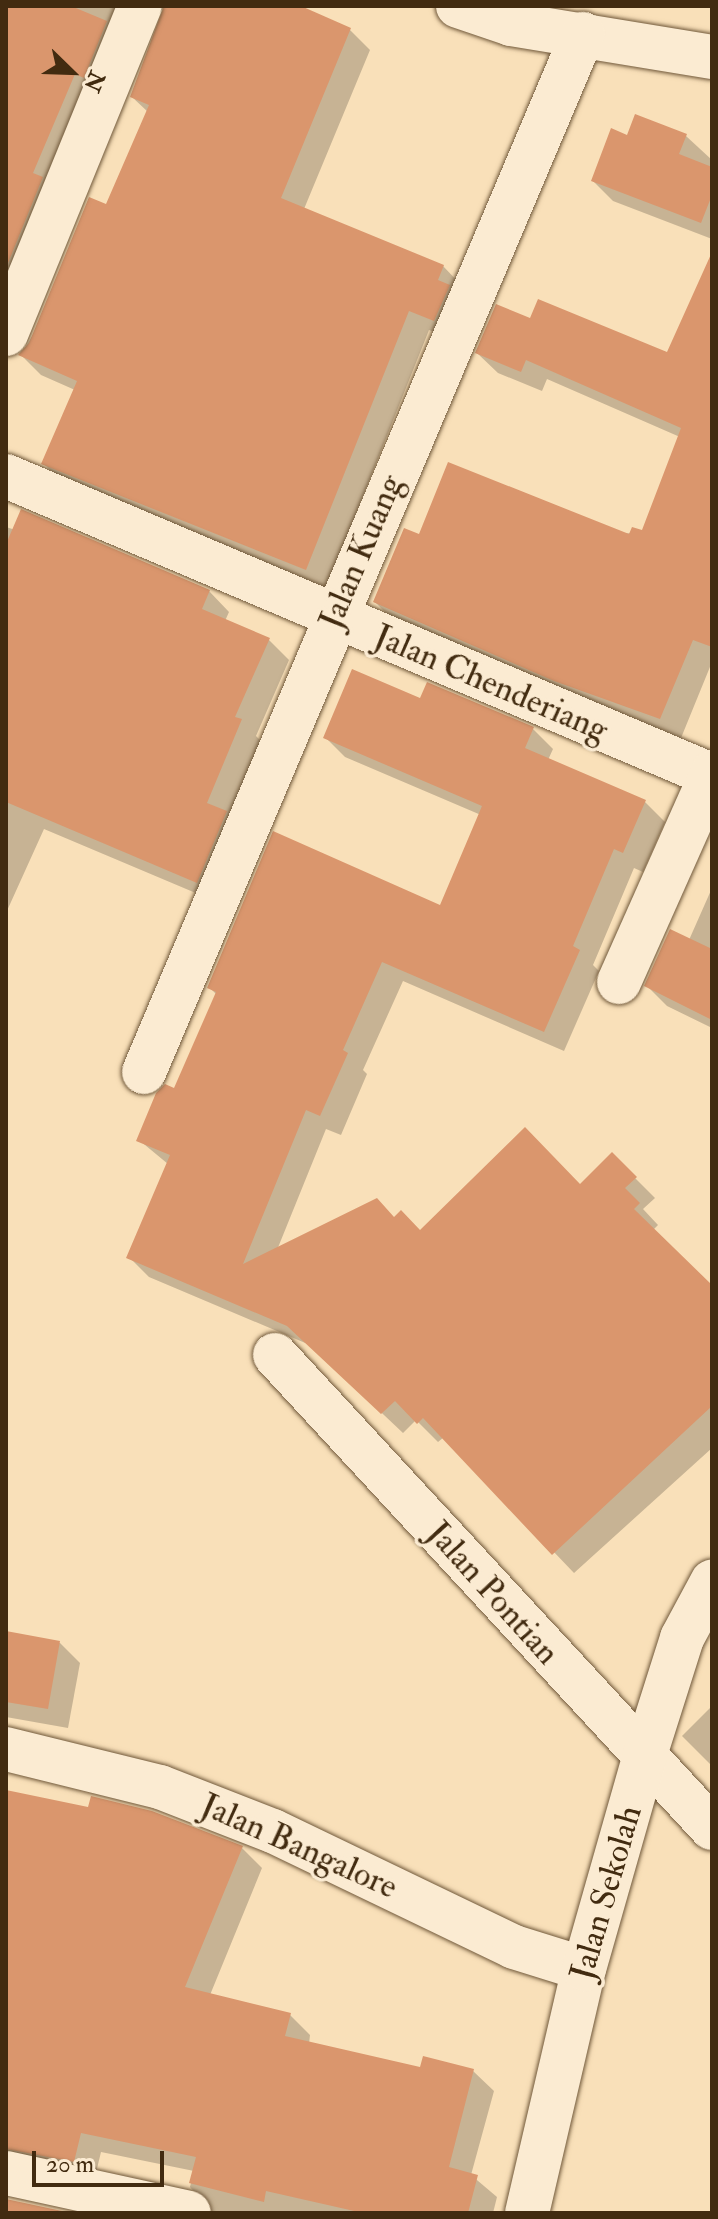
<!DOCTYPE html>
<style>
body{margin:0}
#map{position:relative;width:718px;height:2219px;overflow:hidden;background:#f9e0b9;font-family:"IM FELL Double Pica",serif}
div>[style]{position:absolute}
.shadow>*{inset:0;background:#0003}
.building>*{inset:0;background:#da966d}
.roads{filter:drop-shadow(0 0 2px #70583a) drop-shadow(0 0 2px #70583a)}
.minor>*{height:44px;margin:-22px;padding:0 22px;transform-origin:22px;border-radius:22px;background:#fbebd2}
span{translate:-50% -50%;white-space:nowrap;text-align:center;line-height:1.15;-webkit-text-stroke:7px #fbebd2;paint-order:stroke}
.street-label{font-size:34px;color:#422b10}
.frame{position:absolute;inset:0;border:8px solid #422b10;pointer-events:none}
.north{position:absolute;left:32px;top:32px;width:80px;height:80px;-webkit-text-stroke:6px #fbebd2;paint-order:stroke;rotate:113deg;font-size:22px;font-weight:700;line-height:32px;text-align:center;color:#422b10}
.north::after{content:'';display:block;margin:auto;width:28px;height:36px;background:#422b10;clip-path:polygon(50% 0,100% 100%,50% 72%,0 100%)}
.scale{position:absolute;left:32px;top:2151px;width:132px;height:36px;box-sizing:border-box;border:4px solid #422b10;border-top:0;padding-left:10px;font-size:24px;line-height:28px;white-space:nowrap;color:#422b10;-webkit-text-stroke:6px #fbebd2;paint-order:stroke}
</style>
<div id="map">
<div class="shadow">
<div style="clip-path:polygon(6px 6px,151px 6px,6px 336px)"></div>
<div style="clip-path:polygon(166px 6px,295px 6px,350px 30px,370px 50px,304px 209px,443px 266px,463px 287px,455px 340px,429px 330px,326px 589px,63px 483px,43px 463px,75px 390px,41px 375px,21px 355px,108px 207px,148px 112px,132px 97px)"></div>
<div style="clip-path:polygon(686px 136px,712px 160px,712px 239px,613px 201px,593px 181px,628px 137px)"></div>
<div style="clip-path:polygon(712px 257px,712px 662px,681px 738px,395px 622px,375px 602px,421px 537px,643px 533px,680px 437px,547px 379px,542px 391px,498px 373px,477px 353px,531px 321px,668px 354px)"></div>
<div style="clip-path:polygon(6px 527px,209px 591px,229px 612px,225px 621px,269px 640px,289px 660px,256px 736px,261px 741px,217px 902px,44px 829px,6px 913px)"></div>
<div style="clip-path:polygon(421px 701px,533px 729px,553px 749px,548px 760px,645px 802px,665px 822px,643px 872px,634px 868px,593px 965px,599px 971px,564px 1051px,403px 981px,363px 1070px,367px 1074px,341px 1135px,326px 1129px,277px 1250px,395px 1219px,420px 1232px,580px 1187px,612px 1155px,655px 1198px,643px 1209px,658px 1225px,653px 1230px,712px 1288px,712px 1448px,574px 1573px,444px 1437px,438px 1442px,416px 1420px,403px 1433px,310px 1345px,149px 1277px,129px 1257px,168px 1164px,139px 1140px,175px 1091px,217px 995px,209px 987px,441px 908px,481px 815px,345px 757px,325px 737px)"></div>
<div style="clip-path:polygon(712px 888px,712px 1028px,667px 1006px,647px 986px,689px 940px)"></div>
<div style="clip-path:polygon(6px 1633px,60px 1643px,80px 1663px,68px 1728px,6px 1717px)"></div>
<div style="clip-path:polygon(712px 1706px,712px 1766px,682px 1736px)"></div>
<div style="clip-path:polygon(6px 1792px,242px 1848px,262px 1868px,210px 1995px,290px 2015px,310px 2035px,309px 2044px,422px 2069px,473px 2071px,494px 2091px,471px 2175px,497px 2197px,493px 2213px,214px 2213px,190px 2187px,194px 2171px,101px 2152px,94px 2181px,6px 2157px)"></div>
</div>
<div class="building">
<div style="clip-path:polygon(6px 6px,71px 6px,107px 21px,84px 78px,75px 74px,33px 173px,43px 177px,6px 268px)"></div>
<div style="clip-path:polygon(164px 6px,301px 6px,351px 28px,281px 198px,444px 265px,438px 280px,450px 285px,434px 321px,409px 311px,306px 570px,41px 464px,77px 381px,18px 355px,29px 343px,89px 197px,106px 204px,149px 105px,130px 97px)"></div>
<div style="clip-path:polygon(635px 114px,687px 134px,679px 154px,712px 167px,712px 195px,701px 223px,591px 181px,611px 128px,627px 135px)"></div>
<div style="clip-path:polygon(712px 252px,712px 647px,693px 640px,660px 719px,554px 681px,373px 602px,404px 528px,419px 534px,448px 462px,629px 534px,632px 527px,642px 530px,681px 428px,526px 360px,521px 372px,475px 353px,496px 304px,530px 318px,538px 299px,667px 352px)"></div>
<div style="clip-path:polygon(21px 509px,210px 590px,202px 609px,270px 638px,235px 717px,242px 719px,207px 803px,227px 811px,197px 883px,6px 802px,6px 544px)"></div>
<div style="clip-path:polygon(352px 669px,420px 698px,427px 682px,534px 727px,525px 748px,646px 800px,623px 853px,614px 849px,573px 946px,580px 950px,544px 1032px,382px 962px,343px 1050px,348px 1053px,320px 1116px,306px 1110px,243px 1264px,377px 1198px,394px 1217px,401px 1210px,420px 1230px,525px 1127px,580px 1184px,612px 1152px,637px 1177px,625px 1188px,640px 1203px,634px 1209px,712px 1285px,712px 1406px,552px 1555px,423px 1418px,417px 1424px,395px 1401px,381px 1414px,287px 1326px,126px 1258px,170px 1155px,136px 1141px,156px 1093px,165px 1084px,174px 1088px,216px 992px,207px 988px,273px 831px,440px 905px,482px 806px,323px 738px)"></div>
<div style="clip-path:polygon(670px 929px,712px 949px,712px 1020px,644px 986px)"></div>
<div style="clip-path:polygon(6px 1631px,60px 1641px,48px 1709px,6px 1702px)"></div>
<div style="clip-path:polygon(6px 1790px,88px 1807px,91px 1796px,152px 1811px,243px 1846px,185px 1987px,291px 2013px,285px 2036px,420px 2067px,423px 2056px,474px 2069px,449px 2167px,478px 2175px,468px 2213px,363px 2213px,266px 2191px,264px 2202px,189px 2183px,196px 2157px,81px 2133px,74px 2162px,6px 2149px)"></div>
<div style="clip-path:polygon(6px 2199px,62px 2211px,61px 2213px,6px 2213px)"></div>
</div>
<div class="roads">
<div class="minor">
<div style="left:458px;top:6px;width:56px;rotate:18.8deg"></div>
<div style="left:511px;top:24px;width:204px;rotate:9.3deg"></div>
<div style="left:6px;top:334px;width:354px;rotate:-67.8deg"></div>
<div style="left:6px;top:476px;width:766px;rotate:22.98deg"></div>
<div style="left:619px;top:982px;width:229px;rotate:-66deg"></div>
<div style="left:144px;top:1072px;width:1127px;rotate:-67.08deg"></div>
<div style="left:275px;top:1355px;width:644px;rotate:47.27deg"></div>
<div style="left:6px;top:1749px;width:159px;rotate:13.9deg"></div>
<div style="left:160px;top:1787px;width:121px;rotate:21.3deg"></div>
<div style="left:273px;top:1831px;width:267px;rotate:25.7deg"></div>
<div style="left:514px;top:1947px;width:73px;rotate:17.4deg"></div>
<div style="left:6px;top:2173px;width:187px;rotate:12.3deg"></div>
<div style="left:527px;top:2213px;width:251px;rotate:-76.9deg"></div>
<div style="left:584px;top:1969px;width:219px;rotate:-74.1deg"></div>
<div style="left:644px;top:1758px;width:126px;rotate:-72.4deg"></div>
<div style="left:682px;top:1638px;width:64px;rotate:-61.8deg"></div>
</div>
</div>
<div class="street-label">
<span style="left:361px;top:552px;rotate:-67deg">Jalan Kuang</span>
<span style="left:491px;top:683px;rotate:23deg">Jalan Chenderiang</span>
<span style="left:493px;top:1593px;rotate:48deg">Jalan Pontian</span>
<span style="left:299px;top:1846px;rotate:24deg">Jalan Bangalore</span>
<span style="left:606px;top:1893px;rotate:-74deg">Jalan Sekolah</span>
</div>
<div class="frame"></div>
<div class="north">N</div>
<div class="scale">20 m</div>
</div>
